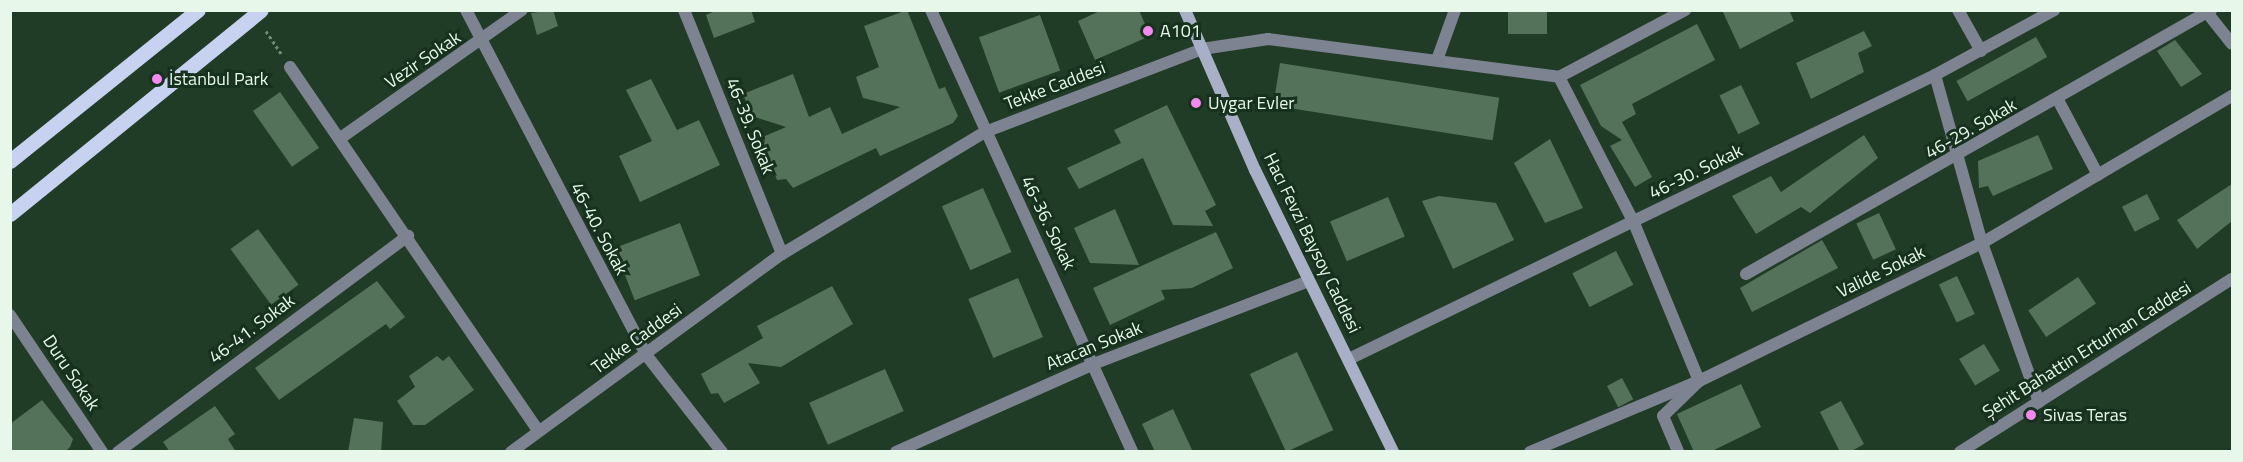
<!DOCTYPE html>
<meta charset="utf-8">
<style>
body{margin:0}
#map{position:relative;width:2243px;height:462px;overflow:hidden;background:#213c26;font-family:"Titillium Web",sans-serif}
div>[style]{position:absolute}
.building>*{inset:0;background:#547159;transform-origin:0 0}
.path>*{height:3px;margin-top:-1.5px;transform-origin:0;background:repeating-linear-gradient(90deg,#738a78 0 3px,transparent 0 6px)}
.street>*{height:12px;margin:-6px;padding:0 6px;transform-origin:6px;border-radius:6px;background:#7e8392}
.secondary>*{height:12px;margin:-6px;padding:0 6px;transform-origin:6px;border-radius:6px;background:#a8b0c7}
.primary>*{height:15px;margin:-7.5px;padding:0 7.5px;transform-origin:7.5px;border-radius:7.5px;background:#c7d2f0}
.dots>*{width:16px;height:16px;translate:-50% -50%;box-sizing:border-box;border:3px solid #16311d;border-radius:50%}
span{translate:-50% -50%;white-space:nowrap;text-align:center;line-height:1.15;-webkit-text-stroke:6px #16311d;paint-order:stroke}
.poi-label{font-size:18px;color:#e7f8ea}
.left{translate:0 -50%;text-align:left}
.street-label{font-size:18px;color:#e7f8ea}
.frame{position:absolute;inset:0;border:12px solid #e7f8ea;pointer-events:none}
</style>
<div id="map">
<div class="building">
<div style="clip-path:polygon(553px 10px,558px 26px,537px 35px,531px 13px)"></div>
<div style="clip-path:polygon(717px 10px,751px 10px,755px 22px,714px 38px,706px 15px)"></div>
<div style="clip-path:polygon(907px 10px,939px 89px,945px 87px,958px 116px,953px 123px,880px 156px,876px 148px,793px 188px,786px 179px,777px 180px,764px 146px,765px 136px,786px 127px,752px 116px,743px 94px,793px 74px,809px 117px,830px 107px,842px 134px,900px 107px,863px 98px,856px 77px,879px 67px,864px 26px)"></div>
<div style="clip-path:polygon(1102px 10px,1139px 10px,1150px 36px,1095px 60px,1078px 21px)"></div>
<div style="left:1508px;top:10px;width:39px;height:24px"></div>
<div style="clip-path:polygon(1722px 10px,1789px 10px,1794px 21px,1740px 49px)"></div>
<div style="left:1040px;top:15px;width:59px;height:65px;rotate:70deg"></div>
<div style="clip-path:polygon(1697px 24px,1715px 60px,1632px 104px,1636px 114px,1622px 122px,1652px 177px,1635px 187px,1610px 146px,1622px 140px,1601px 126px,1580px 85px)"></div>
<div style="clip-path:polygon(1864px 31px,1872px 46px,1858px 53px,1864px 72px,1811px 99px,1796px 63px)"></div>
<div style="left:2036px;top:37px;width:23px;height:91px;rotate:61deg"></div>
<div style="clip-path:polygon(2175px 40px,2202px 74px,2181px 87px,2157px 51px)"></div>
<div style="left:1280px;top:63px;width:222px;height:43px;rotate:9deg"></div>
<div style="clip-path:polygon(651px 79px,677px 130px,699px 120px,720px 165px,640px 202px,619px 156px,652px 141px,626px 90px)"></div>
<div style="left:1741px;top:85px;width:43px;height:24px;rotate:64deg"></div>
<div style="left:280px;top:92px;width:68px;height:33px;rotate:55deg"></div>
<div style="clip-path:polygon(1167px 105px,1216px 205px,1205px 211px,1213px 226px,1173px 225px,1143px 158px,1079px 189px,1067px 168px,1121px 143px,1114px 130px)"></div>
<div style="clip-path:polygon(1864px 135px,1878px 158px,1810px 213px,1801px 207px,1756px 234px,1732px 196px,1771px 176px,1781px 192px)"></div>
<div style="clip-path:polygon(2038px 135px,2053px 169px,1993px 196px,1988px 186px,1979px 188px,1978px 161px)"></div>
<div style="clip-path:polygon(1550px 139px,1583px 208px,1545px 223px,1514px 163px)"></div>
<div style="clip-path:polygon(2232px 184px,2232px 221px,2197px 249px,2177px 220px)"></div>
<div style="left:983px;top:188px;width:70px;height:45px;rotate:66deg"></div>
<div style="left:2147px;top:194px;width:28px;height:28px;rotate:63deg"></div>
<div style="clip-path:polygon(1439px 196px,1496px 203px,1514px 240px,1453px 269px,1422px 201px)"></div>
<div style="left:1388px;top:197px;width:43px;height:63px;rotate:67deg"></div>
<div style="clip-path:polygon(1115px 209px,1139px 265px,1090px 263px,1074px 228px)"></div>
<div style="left:1879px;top:213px;width:40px;height:25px;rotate:65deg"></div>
<div style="left:680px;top:223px;width:56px;height:70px;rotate:69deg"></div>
<div style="left:258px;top:229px;width:69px;height:34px;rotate:54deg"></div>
<div style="clip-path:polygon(1216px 232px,1233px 268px,1192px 288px,1161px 290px,1165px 299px,1110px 325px,1093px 288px)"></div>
<div style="clip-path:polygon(1822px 240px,1838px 268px,1752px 312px,1740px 288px)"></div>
<div style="left:1616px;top:251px;width:38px;height:49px;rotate:63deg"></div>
<div style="left:1957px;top:276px;width:42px;height:20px;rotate:65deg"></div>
<div style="left:2078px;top:277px;width:32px;height:60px;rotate:56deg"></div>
<div style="left:1018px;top:278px;width:64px;height:54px;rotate:67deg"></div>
<div style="clip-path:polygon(377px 281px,405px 317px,390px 329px,386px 324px,279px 400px,255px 368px)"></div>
<div style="clip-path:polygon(832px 286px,853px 324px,781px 367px,748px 363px,760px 383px,724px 403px,718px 393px,711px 394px,701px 374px,763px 338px,757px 326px)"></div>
<div style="left:1984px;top:344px;width:31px;height:29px;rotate:59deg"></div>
<div style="left:1297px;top:352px;width:86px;height:52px;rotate:65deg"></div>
<div style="clip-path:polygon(437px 356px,443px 361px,449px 356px,474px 390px,425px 425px,413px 425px,397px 401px,415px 387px,409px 376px)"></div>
<div style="left:885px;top:369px;width:46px;height:83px;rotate:66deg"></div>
<div style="left:1622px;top:378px;width:24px;height:17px;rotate:62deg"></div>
<div style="clip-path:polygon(1741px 384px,1761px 427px,1710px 452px,1694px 452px,1677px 414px)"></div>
<div style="clip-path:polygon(42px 400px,73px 439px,70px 447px,65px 452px,10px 452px,10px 424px)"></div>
<div style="clip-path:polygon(1841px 401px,1864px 444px,1850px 452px,1840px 452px,1820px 412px)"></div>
<div style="clip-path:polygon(215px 406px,235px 434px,228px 439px,236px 452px,170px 452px,163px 442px)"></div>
<div style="clip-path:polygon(1173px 409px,1193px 452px,1155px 452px,1142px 424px)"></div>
<div style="clip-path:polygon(354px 418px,383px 422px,381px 452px,348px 452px)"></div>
</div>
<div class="path">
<div style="left:266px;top:31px;width:29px;rotate:56deg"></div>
</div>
<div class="street">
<div style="left:466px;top:10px;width:390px;rotate:62.4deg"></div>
<div style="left:647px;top:356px;width:122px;rotate:52deg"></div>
<div style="left:684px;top:10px;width:263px;rotate:68.1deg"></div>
<div style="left:931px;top:10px;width:486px;rotate:65.5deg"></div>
<div style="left:1958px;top:10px;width:47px;rotate:60.7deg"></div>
<div style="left:2205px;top:10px;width:43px;rotate:51.5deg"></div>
<div style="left:1437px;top:60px;width:53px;rotate:-70.2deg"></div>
<div style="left:290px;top:67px;width:440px;rotate:55.7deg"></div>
<div style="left:1935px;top:75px;width:174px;rotate:74.4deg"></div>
<div style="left:1982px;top:243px;width:169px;rotate:70.3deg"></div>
<div style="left:1559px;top:77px;width:164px;rotate:62.8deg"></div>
<div style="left:1634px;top:223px;width:171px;rotate:67.6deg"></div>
<div style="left:1699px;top:381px;width:50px;rotate:135.8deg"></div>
<div style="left:1663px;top:416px;width:39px;rotate:67deg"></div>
<div style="left:2058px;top:100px;width:85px;rotate:61.9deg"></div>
<div style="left:342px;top:137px;width:220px;rotate:-35.2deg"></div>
<div style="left:1746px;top:274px;width:535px;rotate:-29.59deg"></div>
<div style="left:10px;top:315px;width:165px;rotate:56.1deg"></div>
<div style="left:1349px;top:359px;width:651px;rotate:-25.86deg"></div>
<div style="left:1935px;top:75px;width:136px;rotate:-28.6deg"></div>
<div style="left:118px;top:452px;width:362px;rotate:-36.7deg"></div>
<div style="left:511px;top:452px;width:336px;rotate:-36.2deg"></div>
<div style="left:782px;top:254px;width:237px;rotate:-31deg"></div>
<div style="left:985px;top:132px;width:232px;rotate:-20.9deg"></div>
<div style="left:1202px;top:49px;width:67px;rotate:-8.6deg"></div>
<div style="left:1268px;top:39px;width:293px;rotate:7.4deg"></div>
<div style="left:1559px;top:77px;width:143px;rotate:-28deg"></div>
<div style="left:896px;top:452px;width:219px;rotate:-24deg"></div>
<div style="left:1096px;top:363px;width:227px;rotate:-21.1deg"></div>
<div style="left:1530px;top:452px;width:183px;rotate:-22.8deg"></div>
<div style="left:1699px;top:381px;width:315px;rotate:-26deg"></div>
<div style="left:1982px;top:243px;width:290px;rotate:-30.5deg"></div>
<div style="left:1960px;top:452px;width:322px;rotate:-32.5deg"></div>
</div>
<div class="secondary">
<div style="left:1185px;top:10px;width:175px;rotate:66.4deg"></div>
<div style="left:1255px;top:170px;width:314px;rotate:63.9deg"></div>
</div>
<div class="primary">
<div style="left:10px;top:161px;width:241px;rotate:-38.8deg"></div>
<div style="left:10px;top:214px;width:323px;rotate:-39.1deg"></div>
</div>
<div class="dots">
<div style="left:1148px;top:31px;background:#f589ee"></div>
<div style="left:157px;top:79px;background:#f589ee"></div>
<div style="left:1196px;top:103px;background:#f589ee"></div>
<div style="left:2031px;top:415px;background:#f589ee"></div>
</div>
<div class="poi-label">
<span class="left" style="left:1160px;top:31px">A101</span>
<span class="left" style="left:169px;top:79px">İstanbul Park</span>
<span class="left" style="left:1208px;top:103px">Uygar Evler</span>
<span class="left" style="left:2043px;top:415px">Sivas Teras</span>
</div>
<div class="street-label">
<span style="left:423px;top:60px;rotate:-34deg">Vezir Sokak</span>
<span style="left:1055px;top:86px;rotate:-21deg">Tekke Caddesi</span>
<span style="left:750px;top:126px;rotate:68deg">46-39. Sokak</span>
<span style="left:1971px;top:129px;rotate:-30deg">46-29. Sokak</span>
<span style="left:1696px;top:172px;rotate:-26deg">46-30. Sokak</span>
<span style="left:1048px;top:223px;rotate:64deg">46-36. Sokak</span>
<span style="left:599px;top:229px;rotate:62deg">46-40. Sokak</span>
<span style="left:1312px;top:243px;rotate:64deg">Hacı Fevzi Baysoy Caddesi</span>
<span style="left:1881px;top:272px;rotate:-26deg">Valide Sokak</span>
<span style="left:252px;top:329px;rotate:-37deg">46-41. Sokak</span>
<span style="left:637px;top:339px;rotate:-36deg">Tekke Caddesi</span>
<span style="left:1094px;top:346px;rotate:-22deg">Atacan Sokak</span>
<span style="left:2087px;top:350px;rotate:-32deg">Şehit Bahattin Erturhan Caddesi</span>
<span style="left:71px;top:373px;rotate:56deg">Duru Sokak</span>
</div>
<div class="frame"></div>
</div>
